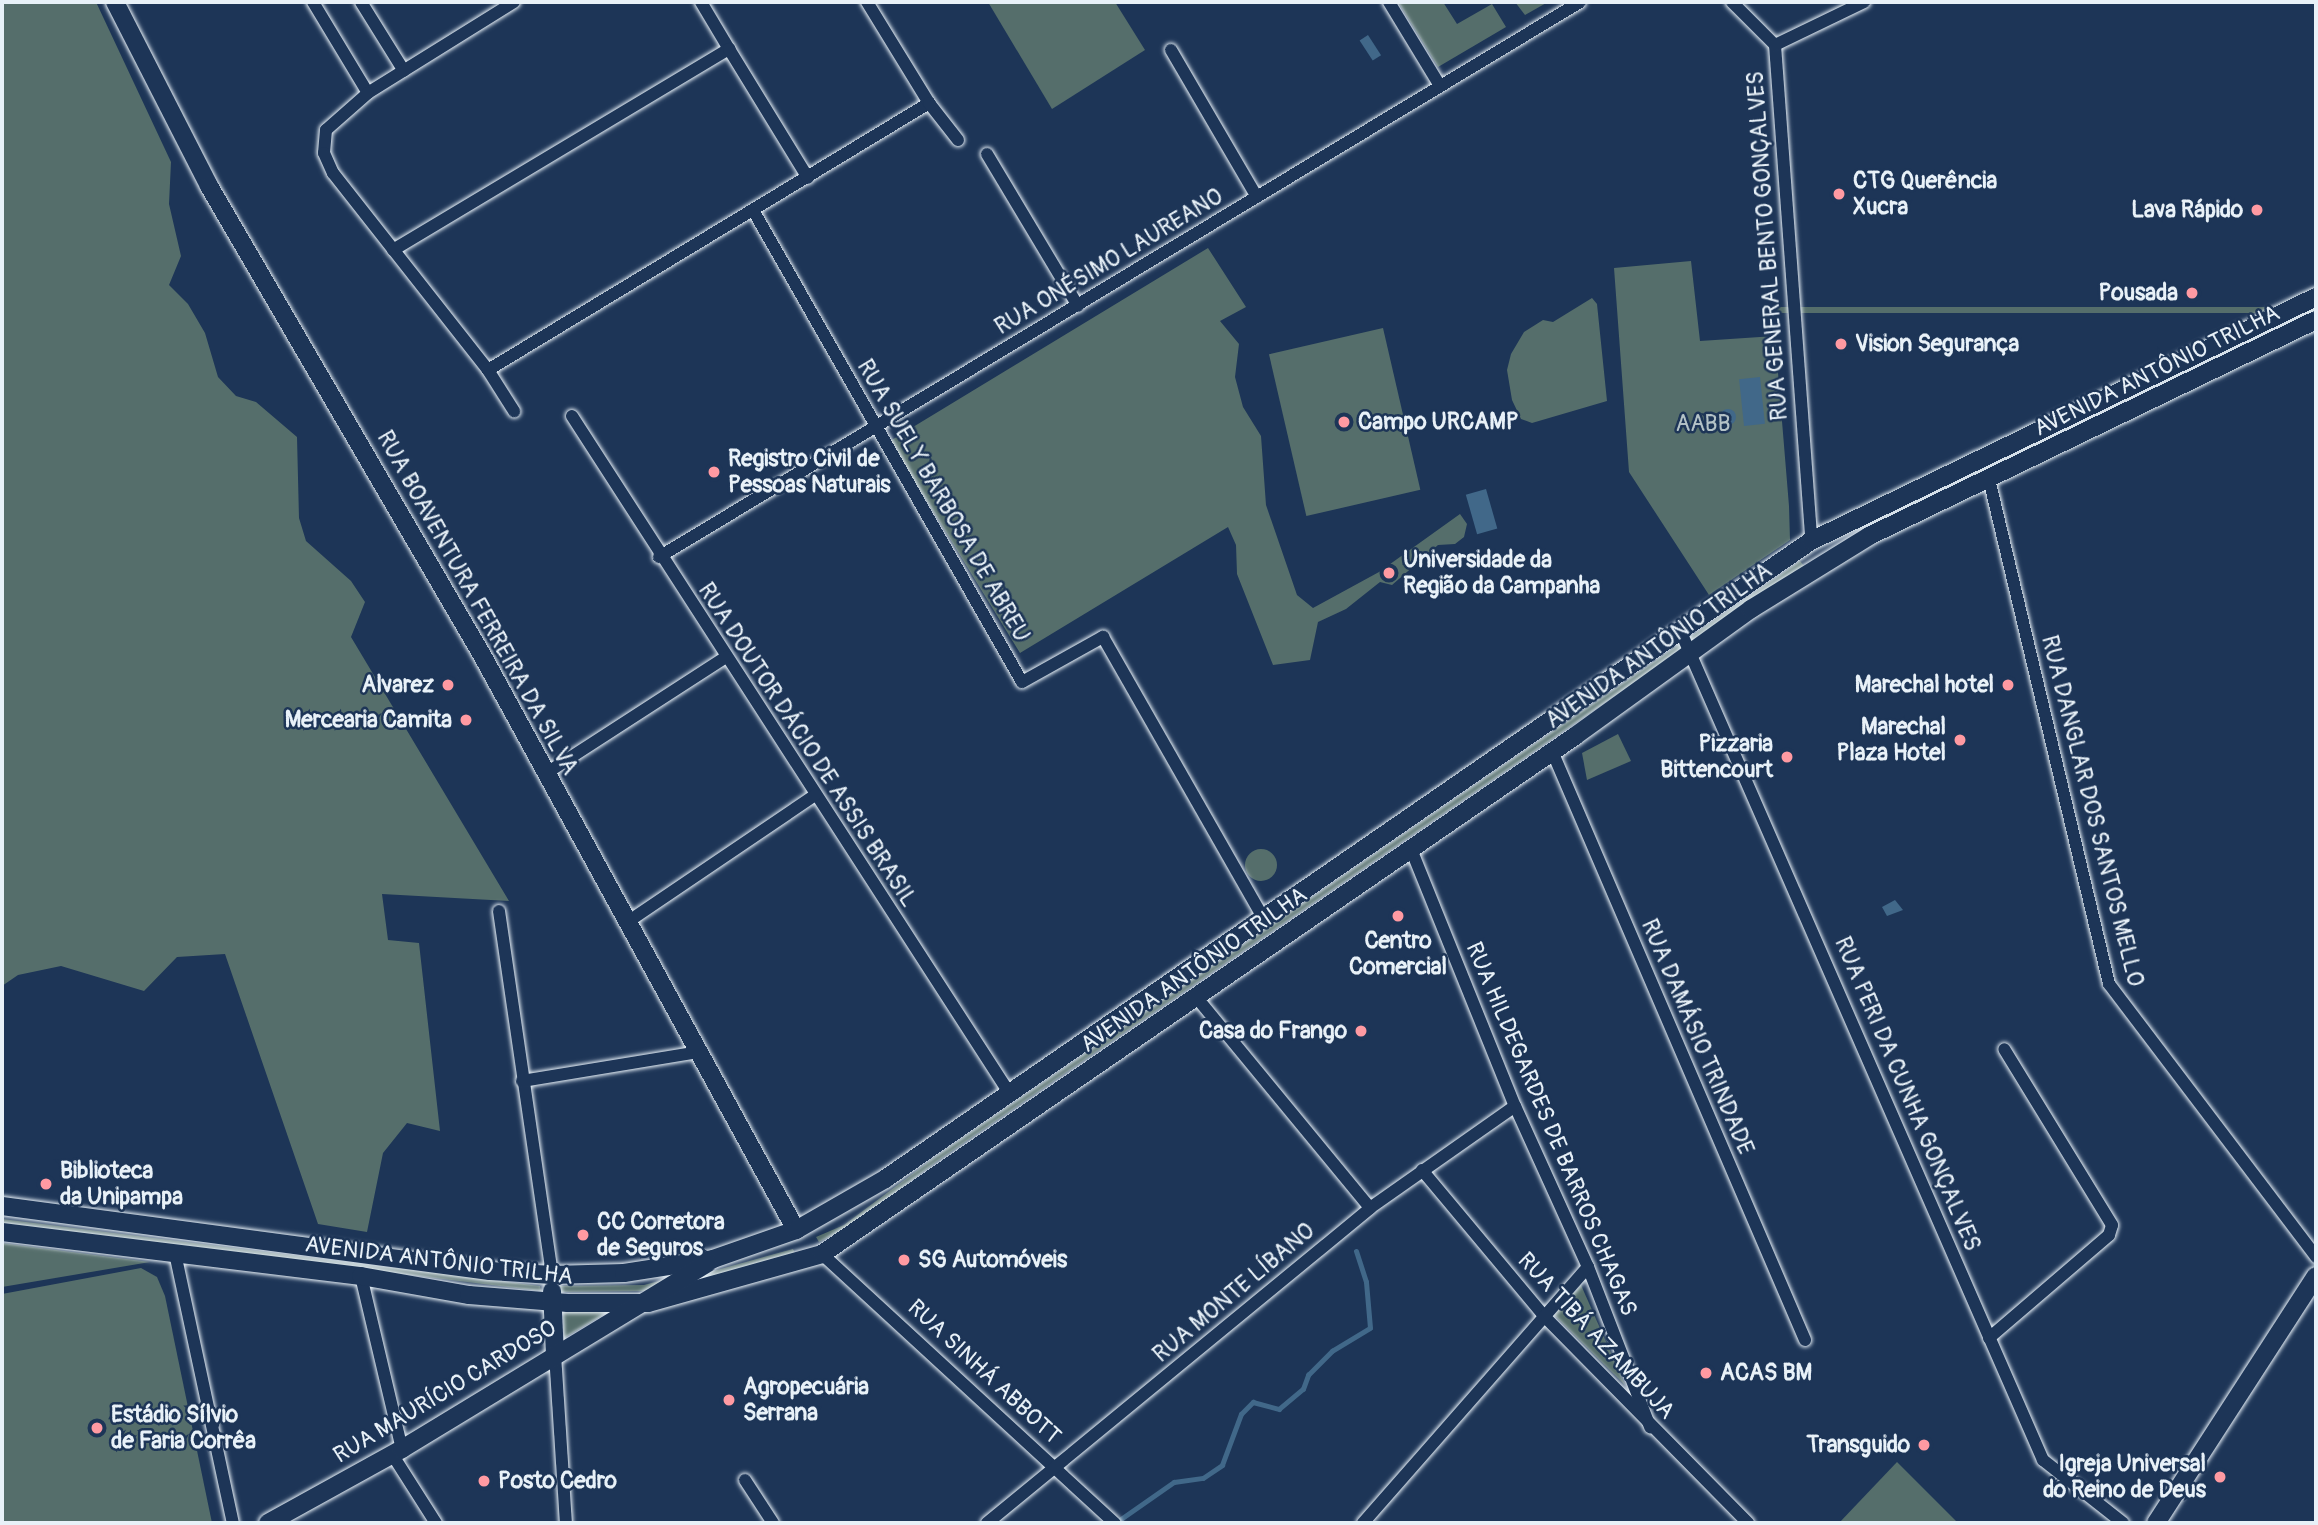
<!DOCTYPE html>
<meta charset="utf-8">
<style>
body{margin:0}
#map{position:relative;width:2318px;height:1525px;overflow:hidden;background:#1d3557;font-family:Pangolin,sans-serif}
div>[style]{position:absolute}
.green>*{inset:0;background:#556e6b;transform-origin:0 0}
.round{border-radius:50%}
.water>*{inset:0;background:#416889;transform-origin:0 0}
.stream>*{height:4.5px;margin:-2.25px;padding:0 2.25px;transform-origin:2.25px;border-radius:2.25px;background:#416889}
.roads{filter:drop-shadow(0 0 2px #e8f1f8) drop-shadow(0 0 2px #e8f1f8)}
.street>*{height:12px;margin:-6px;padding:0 6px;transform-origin:6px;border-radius:6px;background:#1d3557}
.secondary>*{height:18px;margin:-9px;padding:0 9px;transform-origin:9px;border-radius:9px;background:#1d3557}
.dots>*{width:19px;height:19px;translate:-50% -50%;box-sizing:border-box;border:4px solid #1d3557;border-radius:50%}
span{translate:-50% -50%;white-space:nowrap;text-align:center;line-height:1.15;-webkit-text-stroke:5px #1d3557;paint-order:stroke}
.poi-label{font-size:23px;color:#e8f1f8;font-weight:700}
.left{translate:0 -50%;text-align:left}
.right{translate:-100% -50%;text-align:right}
.street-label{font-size:23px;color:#e8f1f8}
.park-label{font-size:23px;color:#b5c3c7}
.frame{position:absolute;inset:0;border:4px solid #e8f1f8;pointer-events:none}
</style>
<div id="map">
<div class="green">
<div style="clip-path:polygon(2px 2px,96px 2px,171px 162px,169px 204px,181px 256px,169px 285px,188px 304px,205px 333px,218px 377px,236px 396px,256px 402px,297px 437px,299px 518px,306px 541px,351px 581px,365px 602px,351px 637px,509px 901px,382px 894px,388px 940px,419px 943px,440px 1131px,407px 1123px,383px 1153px,367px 1232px,318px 1224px,225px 954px,177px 957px,144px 991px,61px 966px,18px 975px,2px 986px)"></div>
<div style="clip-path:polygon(988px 2px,1115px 2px,1145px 50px,1052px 109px)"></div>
<div style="clip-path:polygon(1398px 2px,1443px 2px,1457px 24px,1492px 4px,1506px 27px,1438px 67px)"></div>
<div style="clip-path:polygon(1515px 2px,1548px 2px,1525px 15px)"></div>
<div style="clip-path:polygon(1208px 248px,1246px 307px,1220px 321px,1239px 344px,1235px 377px,1243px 407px,1261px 436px,1266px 505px,1297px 595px,1313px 608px,1379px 572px,1460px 514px,1467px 524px,1464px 537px,1455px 544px,1438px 545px,1392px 585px,1380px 582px,1346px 609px,1318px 622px,1310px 660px,1273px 665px,1237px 574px,1236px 545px,1228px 527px,1020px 653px,890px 441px)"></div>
<div style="clip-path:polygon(1691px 261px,1700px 341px,1775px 336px,1789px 506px,1790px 540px,1709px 595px,1629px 472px,1614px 268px)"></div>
<div style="clip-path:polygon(1592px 298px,1597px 304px,1607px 401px,1532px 423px,1521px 419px,1512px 400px,1507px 370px,1511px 354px,1524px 332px,1543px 320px,1553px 322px)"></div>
<div style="left:2316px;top:307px;width:6px;height:545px;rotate:90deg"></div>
<div style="left:1383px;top:328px;width:166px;height:117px;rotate:77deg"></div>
<div style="clip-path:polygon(1800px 561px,1804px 566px,939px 1160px,847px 1228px,819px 1242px,816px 1237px,844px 1225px,935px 1157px)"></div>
<div style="clip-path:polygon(1618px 734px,1631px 761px,1587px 780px,1582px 753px)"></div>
<div class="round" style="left:1245px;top:849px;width:32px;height:32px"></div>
<div style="clip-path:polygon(2px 1219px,540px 1286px,541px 1291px,2px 1225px)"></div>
<div style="clip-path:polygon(2px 1243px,150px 1262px,2px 1287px)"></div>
<div style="clip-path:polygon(793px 1249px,796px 1255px,681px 1286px,699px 1275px)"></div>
<div style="clip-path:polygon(141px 1268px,157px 1277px,165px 1296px,212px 1523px,2px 1523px,2px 1294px)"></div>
<div style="clip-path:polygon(675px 1277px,645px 1291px,557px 1292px,557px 1286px,644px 1285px)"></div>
<div style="clip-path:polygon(1581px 1285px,1625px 1385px,1554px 1315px)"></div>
<div style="clip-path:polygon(615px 1308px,564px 1338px,563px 1309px)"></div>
<div style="clip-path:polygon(1897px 1462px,1958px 1523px,1839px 1523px)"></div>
</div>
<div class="water">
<div style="left:1368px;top:35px;width:24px;height:10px;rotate:57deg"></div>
<div style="left:1760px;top:377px;width:47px;height:21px;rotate:84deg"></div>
<div class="round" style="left:1720px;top:409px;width:16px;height:16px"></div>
<div style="left:1486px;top:489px;width:41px;height:21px;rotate:74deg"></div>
<div style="clip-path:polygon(1895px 900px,1903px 910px,1887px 916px,1882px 907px)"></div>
</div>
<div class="stream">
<div style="left:1118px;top:1521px;width:68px;rotate:-34.9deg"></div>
<div style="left:1174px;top:1482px;width:29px;rotate:-8deg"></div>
<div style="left:1203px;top:1478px;width:23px;rotate:-34deg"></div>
<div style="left:1222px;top:1465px;width:54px;rotate:-69.6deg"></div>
<div style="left:1241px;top:1414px;width:17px;rotate:-45deg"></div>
<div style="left:1253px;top:1402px;width:27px;rotate:15deg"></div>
<div style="left:1279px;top:1409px;width:31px;rotate:-40deg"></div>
<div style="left:1303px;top:1389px;width:15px;rotate:-70deg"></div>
<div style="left:1308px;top:1375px;width:34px;rotate:-45deg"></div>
<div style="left:1332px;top:1351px;width:44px;rotate:-31.2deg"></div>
<div style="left:1370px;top:1328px;width:46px;rotate:-95deg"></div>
<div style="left:1366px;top:1282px;width:32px;rotate:-108deg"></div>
</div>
<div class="roads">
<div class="street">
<div style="left:313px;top:2px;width:106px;rotate:58.9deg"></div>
<div style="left:361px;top:2px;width:81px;rotate:58.1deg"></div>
<div style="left:514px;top:2px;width:172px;rotate:148.1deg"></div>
<div style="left:368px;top:93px;width:56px;rotate:138.6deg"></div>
<div style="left:326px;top:130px;width:23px;rotate:95deg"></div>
<div style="left:324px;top:153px;width:22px;rotate:66deg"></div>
<div style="left:333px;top:173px;width:251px;rotate:51.8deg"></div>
<div style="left:488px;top:370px;width:516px;rotate:-31.19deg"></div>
<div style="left:929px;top:103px;width:119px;rotate:-121.5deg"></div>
<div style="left:701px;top:2px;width:55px;rotate:59.2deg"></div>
<div style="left:1389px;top:2px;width:98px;rotate:58.7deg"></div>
<div style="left:1732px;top:2px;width:61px;rotate:45deg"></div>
<div style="left:1775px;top:45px;width:497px;rotate:85.8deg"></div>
<div style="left:1775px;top:45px;width:99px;rotate:-25.8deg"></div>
<div style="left:1171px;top:50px;width:170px;rotate:59.7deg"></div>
<div style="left:929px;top:103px;width:47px;rotate:51.9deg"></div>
<div style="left:987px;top:154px;width:177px;rotate:59.1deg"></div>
<div style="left:753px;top:210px;width:543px;rotate:60.32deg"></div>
<div style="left:1022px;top:682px;width:93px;rotate:-29.1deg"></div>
<div style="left:1103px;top:637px;width:325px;rotate:60.3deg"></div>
<div style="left:393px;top:250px;width:392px;rotate:-30.9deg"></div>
<div style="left:729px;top:49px;width:151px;rotate:58.5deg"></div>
<div style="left:488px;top:370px;width:49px;rotate:57.6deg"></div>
<div style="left:572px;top:416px;width:807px;rotate:57.14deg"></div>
<div style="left:1989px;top:479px;width:519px;rotate:76.63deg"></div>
<div style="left:2109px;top:984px;width:343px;rotate:52.8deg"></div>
<div style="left:659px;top:557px;width:1075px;rotate:-31.07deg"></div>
<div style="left:1680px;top:630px;width:906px;rotate:66.38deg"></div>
<div style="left:2043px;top:1460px;width:102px;rotate:38.2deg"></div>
<div style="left:1552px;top:751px;width:641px;rotate:66.75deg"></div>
<div style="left:545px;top:774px;width:216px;rotate:-32.9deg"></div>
<div style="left:1411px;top:849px;width:277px;rotate:68deg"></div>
<div style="left:1515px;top:1106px;width:177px;rotate:65.6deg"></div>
<div style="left:1588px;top:1267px;width:172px;rotate:68.8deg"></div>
<div style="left:499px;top:911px;width:368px;rotate:81.7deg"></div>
<div style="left:629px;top:921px;width:225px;rotate:-34.1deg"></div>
<div style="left:1197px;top:998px;width:272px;rotate:50.5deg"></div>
<div style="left:522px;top:1081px;width:180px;rotate:-9.3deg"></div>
<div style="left:1422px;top:1170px;width:190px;rotate:50.1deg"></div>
<div style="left:1544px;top:1316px;width:291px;rotate:45.4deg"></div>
<div style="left:175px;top:1253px;width:276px;rotate:77.9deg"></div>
<div style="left:822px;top:1254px;width:398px;rotate:42.6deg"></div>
<div style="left:361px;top:1276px;width:178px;rotate:76.7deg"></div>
<div style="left:1989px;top:1338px;width:158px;rotate:-40.6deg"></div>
<div style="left:2109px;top:1235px;width:10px;rotate:-73deg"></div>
<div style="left:2112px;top:1225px;width:206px;rotate:-121.5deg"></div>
<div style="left:555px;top:1354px;width:169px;rotate:86.3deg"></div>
<div style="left:392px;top:1454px;width:82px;rotate:57.5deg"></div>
<div style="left:745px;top:1480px;width:51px;rotate:56.9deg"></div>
<div style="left:987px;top:1523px;width:496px;rotate:-39.4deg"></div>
<div style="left:1370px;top:1208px;width:177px;rotate:-35.1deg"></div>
<div style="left:1363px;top:1523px;width:341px;rotate:-48.7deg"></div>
</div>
<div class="secondary">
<div style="left:115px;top:2px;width:207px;rotate:62.9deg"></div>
<div style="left:209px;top:186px;width:543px;rotate:59.8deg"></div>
<div style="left:482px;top:655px;width:655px;rotate:61.36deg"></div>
<div style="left:2px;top:1206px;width:492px;rotate:7.6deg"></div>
<div style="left:490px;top:1271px;width:62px;rotate:3.7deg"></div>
<div style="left:552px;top:1275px;width:72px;rotate:-1.6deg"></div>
<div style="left:624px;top:1273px;width:90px;rotate:-8.9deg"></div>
<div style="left:713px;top:1259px;width:88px;rotate:-19.3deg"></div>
<div style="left:796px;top:1230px;width:103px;rotate:-29.8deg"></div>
<div style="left:885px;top:1179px;width:1125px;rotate:-34.57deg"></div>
<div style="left:1811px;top:541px;width:561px;rotate:-25.79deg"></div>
<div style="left:2px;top:1232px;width:362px;rotate:7deg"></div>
<div style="left:361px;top:1276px;width:110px;rotate:10deg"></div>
<div style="left:469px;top:1295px;width:99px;rotate:4.6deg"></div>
<div style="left:568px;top:1303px;width:80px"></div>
<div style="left:648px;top:1303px;width:181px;rotate:-15.7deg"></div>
<div style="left:822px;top:1254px;width:914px;rotate:-34.52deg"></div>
<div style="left:1575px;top:736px;width:217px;rotate:-35.8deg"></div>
<div style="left:1751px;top:609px;width:139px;rotate:-31.7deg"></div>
<div style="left:1869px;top:536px;width:496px;rotate:-25.8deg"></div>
<div style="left:552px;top:1291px;width:63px;rotate:87.3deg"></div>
<div style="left:268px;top:1523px;width:153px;rotate:-28.9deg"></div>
<div style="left:402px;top:1449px;width:358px;rotate:-31.3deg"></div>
<div style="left:2156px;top:1523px;width:294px;rotate:-57.1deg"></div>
</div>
</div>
<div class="dots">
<div style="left:1839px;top:194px;background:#ff9aa2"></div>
<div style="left:2257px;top:210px;background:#ff9aa2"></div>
<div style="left:2192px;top:293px;background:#ff9aa2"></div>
<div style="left:1841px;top:344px;background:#ff9aa2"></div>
<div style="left:1344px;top:422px;background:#ff9aa2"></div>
<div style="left:714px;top:472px;background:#ff9aa2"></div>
<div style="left:1389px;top:573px;background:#ff9aa2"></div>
<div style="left:448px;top:685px;background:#ff9aa2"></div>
<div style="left:2008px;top:685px;background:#ff9aa2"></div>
<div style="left:466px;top:720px;background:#ff9aa2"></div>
<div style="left:1960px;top:740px;background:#ff9aa2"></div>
<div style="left:1787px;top:757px;background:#ff9aa2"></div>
<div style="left:1398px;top:916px;background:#ff9aa2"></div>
<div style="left:1361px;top:1031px;background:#ff9aa2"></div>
<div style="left:46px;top:1184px;background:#ff9aa2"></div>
<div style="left:583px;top:1235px;background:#ff9aa2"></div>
<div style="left:904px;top:1260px;background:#ff9aa2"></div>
<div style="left:1706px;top:1373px;background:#ff9aa2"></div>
<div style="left:729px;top:1400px;background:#ff9aa2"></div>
<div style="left:97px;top:1428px;background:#ff9aa2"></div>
<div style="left:1924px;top:1445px;background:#ff9aa2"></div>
<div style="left:2220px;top:1477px;background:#ff9aa2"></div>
<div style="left:484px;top:1481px;background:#ff9aa2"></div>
</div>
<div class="poi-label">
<span class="left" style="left:1853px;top:194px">CTG Querência<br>Xucra</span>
<span class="right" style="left:2243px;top:210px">Lava Rápido</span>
<span class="right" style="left:2178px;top:293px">Pousada</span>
<span class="left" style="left:1855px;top:344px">Vision Segurança</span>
<span class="left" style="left:1358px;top:422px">Campo URCAMP</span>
<span class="left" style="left:728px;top:472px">Registro Civil de<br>Pessoas Naturais</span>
<span class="left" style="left:1403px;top:573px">Universidade da<br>Região da Campanha</span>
<span class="right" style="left:434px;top:685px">Alvarez</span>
<span class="right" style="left:1994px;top:685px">Marechal hotel</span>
<span class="right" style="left:452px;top:720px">Mercearia Camita</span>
<span class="right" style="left:1946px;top:740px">Marechal<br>Plaza Hotel</span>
<span class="right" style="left:1773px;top:757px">Pizzaria<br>Bittencourt</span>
<span style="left:1398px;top:954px">Centro<br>Comercial</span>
<span class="right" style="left:1347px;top:1031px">Casa do Frango</span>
<span class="left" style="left:60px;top:1184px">Biblioteca<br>da Unipampa</span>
<span class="left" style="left:597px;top:1235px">CC Corretora<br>de Seguros</span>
<span class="left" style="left:918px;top:1260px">SG Automóveis</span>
<span class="left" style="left:1720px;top:1373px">ACAS BM</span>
<span class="left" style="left:743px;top:1400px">Agropecuária<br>Serrana</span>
<span class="left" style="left:111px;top:1428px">Estádio Sílvio<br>de Faria Corrêa</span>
<span class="right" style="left:1910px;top:1445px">Transguido</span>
<span class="right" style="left:2206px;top:1477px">Igreja Universal<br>do Reino de Deus</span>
<span class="left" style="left:498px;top:1481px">Posto Cedro</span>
</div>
<div class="street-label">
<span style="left:1768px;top:246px;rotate:-94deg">RUA GENERAL BENTO GONÇALVES</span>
<span style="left:1109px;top:262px;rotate:-31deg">RUA ONÉSIMO LAUREANO</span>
<span style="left:2157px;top:371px;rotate:-26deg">AVENIDA ANTÔNIO TRILHA</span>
<span style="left:943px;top:501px;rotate:60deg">RUA SUELY BARBOSA DE ABREU</span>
<span style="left:477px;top:603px;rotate:61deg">RUA BOAVENTURA FERREIRA DA SILVA</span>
<span style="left:1659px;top:646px;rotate:-35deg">AVENIDA ANTÔNIO TRILHA</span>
<span style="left:807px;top:745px;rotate:57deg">RUA DOUTOR DÁCIO DE ASSIS BRASIL</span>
<span style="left:2092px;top:811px;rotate:76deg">RUA DANGLAR DOS SANTOS MELLO</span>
<span style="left:1194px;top:970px;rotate:-35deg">AVENIDA ANTÔNIO TRILHA</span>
<span style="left:1697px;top:1037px;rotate:67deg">RUA DAMÁSIO TRINDADE</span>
<span style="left:1907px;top:1094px;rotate:67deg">RUA PERI DA CUNHA GONÇALVES</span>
<span style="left:1551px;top:1129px;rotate:67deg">RUA HILDEGARDES DE BARROS CHAGAS</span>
<span style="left:439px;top:1261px;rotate:7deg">AVENIDA ANTÔNIO TRILHA</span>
<span style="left:1234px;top:1293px;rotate:-40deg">RUA MONTE LÍBANO</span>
<span style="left:1596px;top:1336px;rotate:47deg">RUA TIBÁ AZAMBUJA</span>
<span style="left:984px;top:1372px;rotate:43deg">RUA SINHÁ ABBOTT</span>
<span style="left:445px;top:1392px;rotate:-31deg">RUA MAURÍCIO CARDOSO</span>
</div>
<div class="park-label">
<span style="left:1703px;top:424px">AABB</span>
</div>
<div class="frame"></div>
</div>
